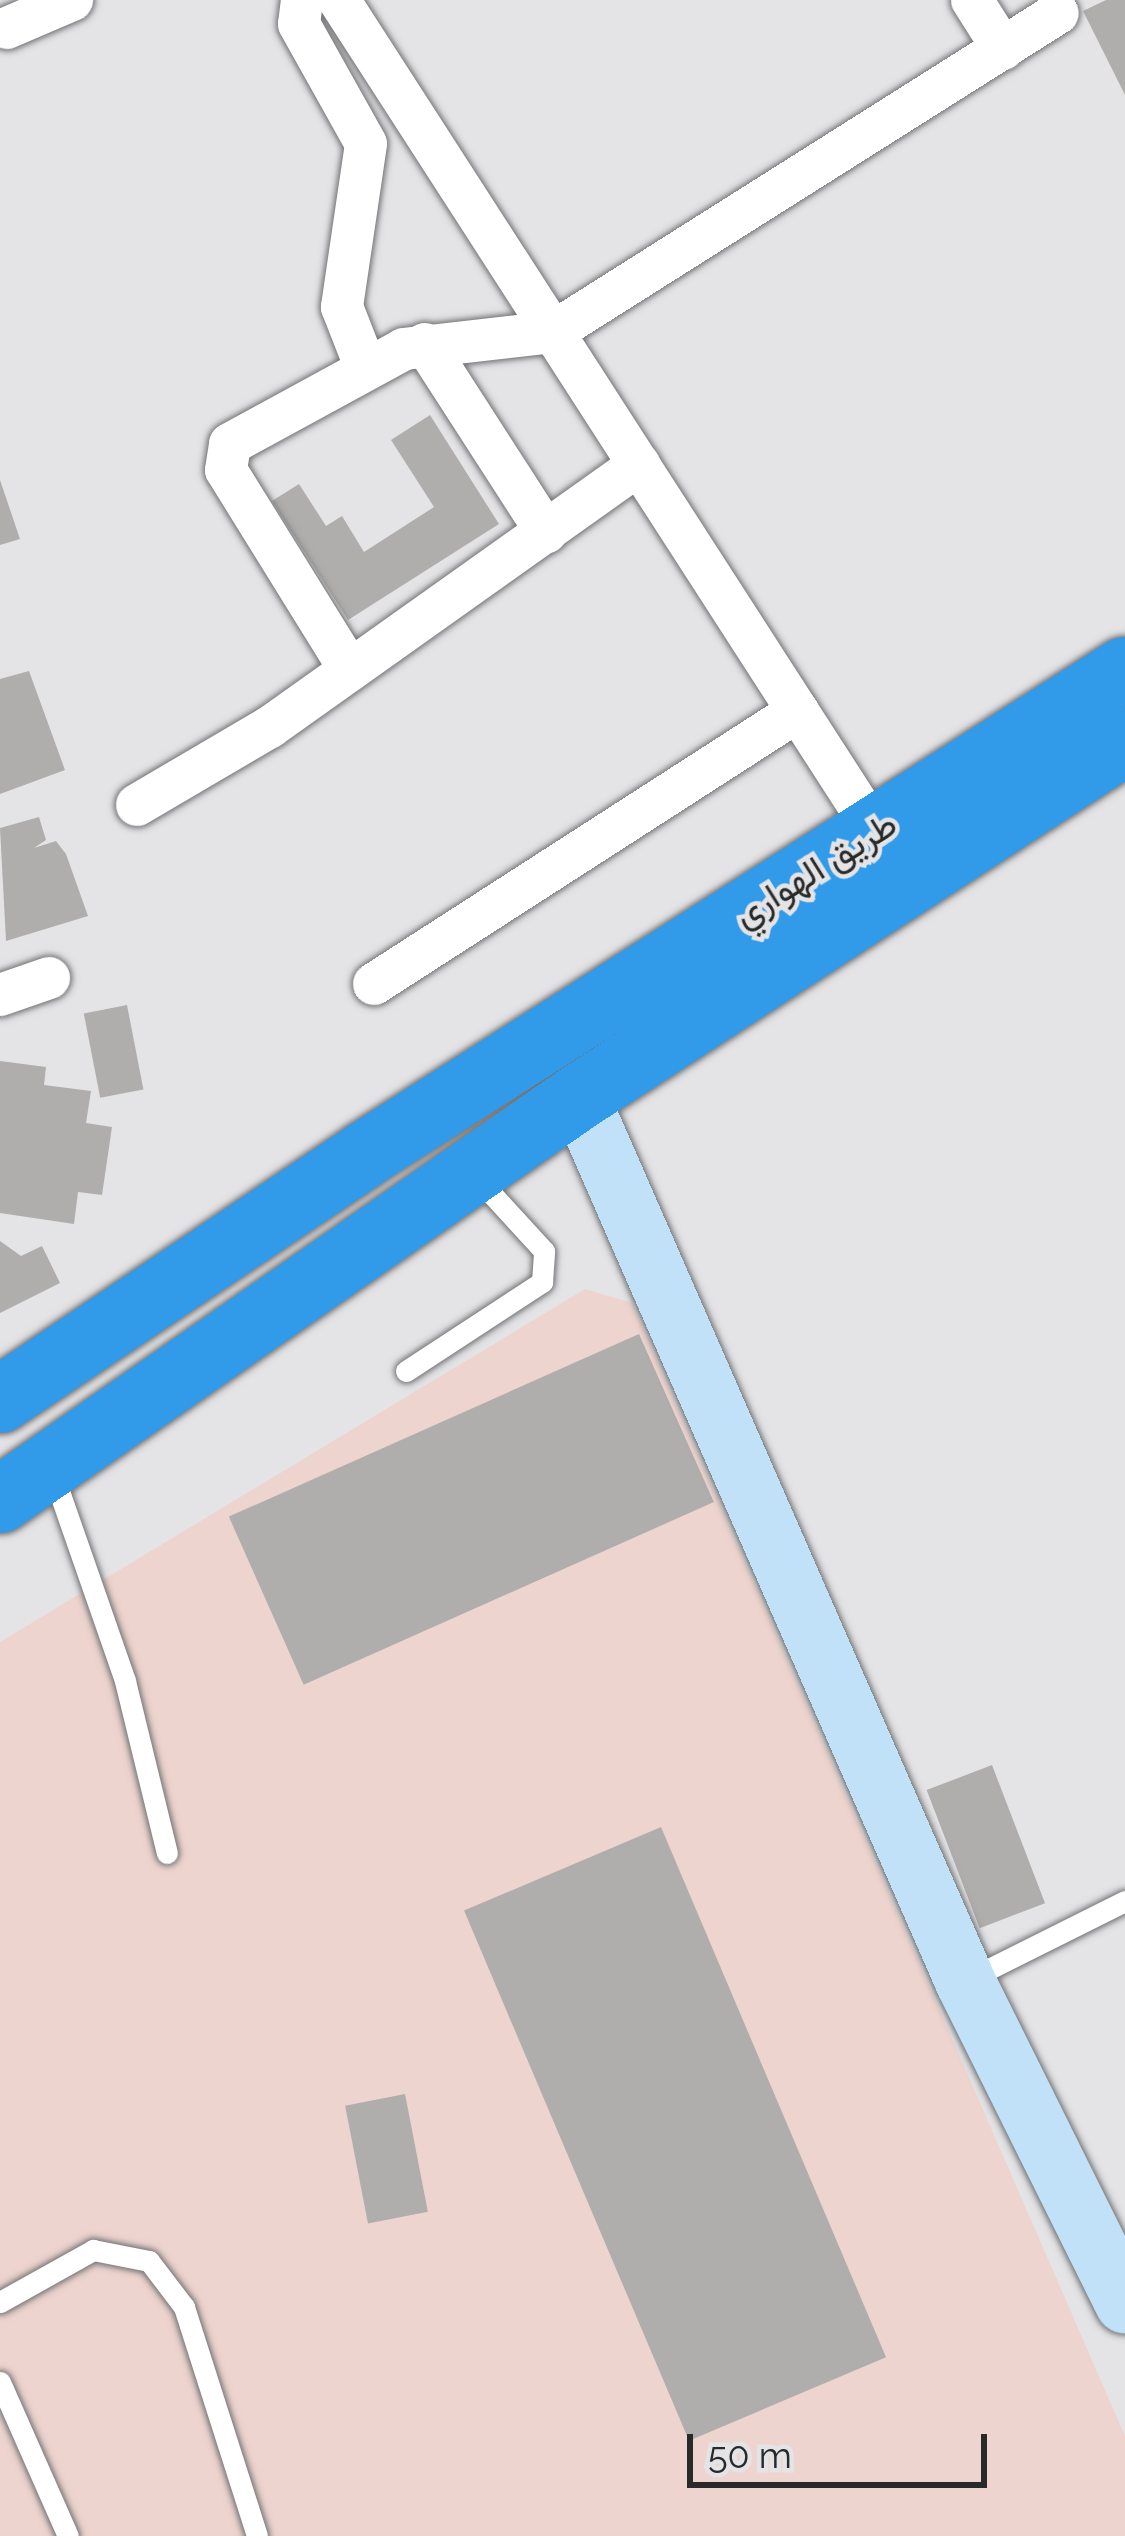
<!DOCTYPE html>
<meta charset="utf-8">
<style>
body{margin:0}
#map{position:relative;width:1125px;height:2536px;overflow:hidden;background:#e4e4e7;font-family:Raleway,Vazirmatn,sans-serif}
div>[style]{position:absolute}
.industrial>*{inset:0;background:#eed4ce}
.building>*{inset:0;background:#afaeac;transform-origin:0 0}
.roads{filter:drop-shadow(0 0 3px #727375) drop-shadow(0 0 3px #727375)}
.lane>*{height:21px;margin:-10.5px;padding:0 10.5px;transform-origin:10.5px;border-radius:10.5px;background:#fff}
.street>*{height:42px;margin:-21px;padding:0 21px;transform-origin:21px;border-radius:21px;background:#fff}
.secondary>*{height:60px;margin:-30px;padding:0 30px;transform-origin:30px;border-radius:30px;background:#c1e1f8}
.highway>*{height:66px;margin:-33px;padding:0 33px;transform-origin:33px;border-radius:33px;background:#319ae9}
span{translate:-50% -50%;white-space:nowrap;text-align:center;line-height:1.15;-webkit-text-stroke:9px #e4e4e7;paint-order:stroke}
.street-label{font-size:36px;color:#282929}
.scale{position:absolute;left:687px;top:2434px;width:300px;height:54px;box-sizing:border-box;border:6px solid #282929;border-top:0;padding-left:15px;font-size:36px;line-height:42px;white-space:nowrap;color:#282929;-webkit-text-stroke:9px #e4e4e7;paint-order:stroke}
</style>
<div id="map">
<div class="industrial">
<div style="clip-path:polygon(585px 1289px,632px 1303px,1125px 2436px,1125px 2536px,0 2536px,0 1642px)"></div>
</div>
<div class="building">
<div style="clip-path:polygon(1106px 0,1125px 0,1125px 95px,1083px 11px)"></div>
<div style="clip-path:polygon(430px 415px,499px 524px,348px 620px,272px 501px,299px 484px,326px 526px,342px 516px,364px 552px,434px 507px,391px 440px)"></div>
<div style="clip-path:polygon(0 480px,20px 539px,0 545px)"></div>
<div style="clip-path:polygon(29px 671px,65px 770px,0 794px,0 679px)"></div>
<div style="clip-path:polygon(39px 817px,46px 840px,34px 848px,56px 841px,66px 854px,88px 916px,6px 941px,0 828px)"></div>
<div style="left:127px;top:1005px;width:86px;height:44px;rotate:79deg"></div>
<div style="clip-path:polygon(0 1061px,46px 1067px,44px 1085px,91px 1091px,86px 1123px,112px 1127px,102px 1195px,78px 1192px,74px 1224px,0 1213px)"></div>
<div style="clip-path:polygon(0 1241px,21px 1256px,42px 1246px,60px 1283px,0 1313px)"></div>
<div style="left:639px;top:1334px;width:184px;height:449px;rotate:66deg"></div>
<div style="left:992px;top:1765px;width:148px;height:70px;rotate:69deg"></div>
<div style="left:661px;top:1827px;width:576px;height:214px;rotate:67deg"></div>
<div style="left:405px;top:2094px;width:120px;height:61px;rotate:79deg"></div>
</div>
<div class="roads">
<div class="lane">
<div style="left:406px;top:1371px;width:163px;rotate:-33.2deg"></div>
<div style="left:542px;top:1282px;width:31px;rotate:-86deg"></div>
<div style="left:544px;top:1251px;width:98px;rotate:-132.5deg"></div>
<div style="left:52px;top:1471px;width:222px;rotate:70.8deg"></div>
<div style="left:125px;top:1681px;width:177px;rotate:76.3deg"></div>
<div style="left:971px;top:1978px;width:172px;rotate:-26.6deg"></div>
<div style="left:0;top:2302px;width:107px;rotate:-29.2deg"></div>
<div style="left:93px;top:2250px;width:57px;rotate:11.1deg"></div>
<div style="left:149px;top:2261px;width:58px;rotate:52.7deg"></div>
<div style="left:184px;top:2307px;width:240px;rotate:72.3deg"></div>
<div style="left:0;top:2382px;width:168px;rotate:66.2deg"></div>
</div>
<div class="street">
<div style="left:302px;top:0;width:24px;rotate:97deg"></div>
<div style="left:299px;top:24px;width:137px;rotate:60.8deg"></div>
<div style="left:366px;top:144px;width:165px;rotate:98.4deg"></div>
<div style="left:342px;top:307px;width:63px;rotate:68.7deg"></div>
<div style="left:339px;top:0;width:989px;rotate:57.18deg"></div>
<div style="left:972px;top:0;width:58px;rotate:57.7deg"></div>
<div style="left:7px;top:28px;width:71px;rotate:-23.3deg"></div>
<div style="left:425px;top:344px;width:224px;rotate:57.2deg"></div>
<div style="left:350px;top:670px;width:235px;rotate:-121.8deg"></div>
<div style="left:226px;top:470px;width:26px;rotate:-81deg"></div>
<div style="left:230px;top:444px;width:198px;rotate:-28.6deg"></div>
<div style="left:404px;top:349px;width:150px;rotate:-6.5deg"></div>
<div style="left:553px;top:332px;width:597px;rotate:-32.28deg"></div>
<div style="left:137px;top:805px;width:154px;rotate:-30.4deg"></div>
<div style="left:270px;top:727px;width:453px;rotate:-35.4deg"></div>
<div style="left:374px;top:984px;width:504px;rotate:-32.78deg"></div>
<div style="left:0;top:995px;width:52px;rotate:-19.1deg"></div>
</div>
<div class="secondary">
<div style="left:579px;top:1097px;width:965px;rotate:66.41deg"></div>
<div style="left:965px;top:1981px;width:360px;rotate:63.6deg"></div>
</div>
<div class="highway">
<div style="left:0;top:1400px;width:439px;rotate:-33.9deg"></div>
<div style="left:364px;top:1155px;width:902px;rotate:-32.51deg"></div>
<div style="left:0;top:1500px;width:705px;rotate:-34.84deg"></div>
<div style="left:579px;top:1097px;width:651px;rotate:-33.03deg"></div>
</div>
</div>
<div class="street-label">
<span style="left:815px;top:869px;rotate:-32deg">طريق الهواري</span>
</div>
<div class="scale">50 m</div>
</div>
